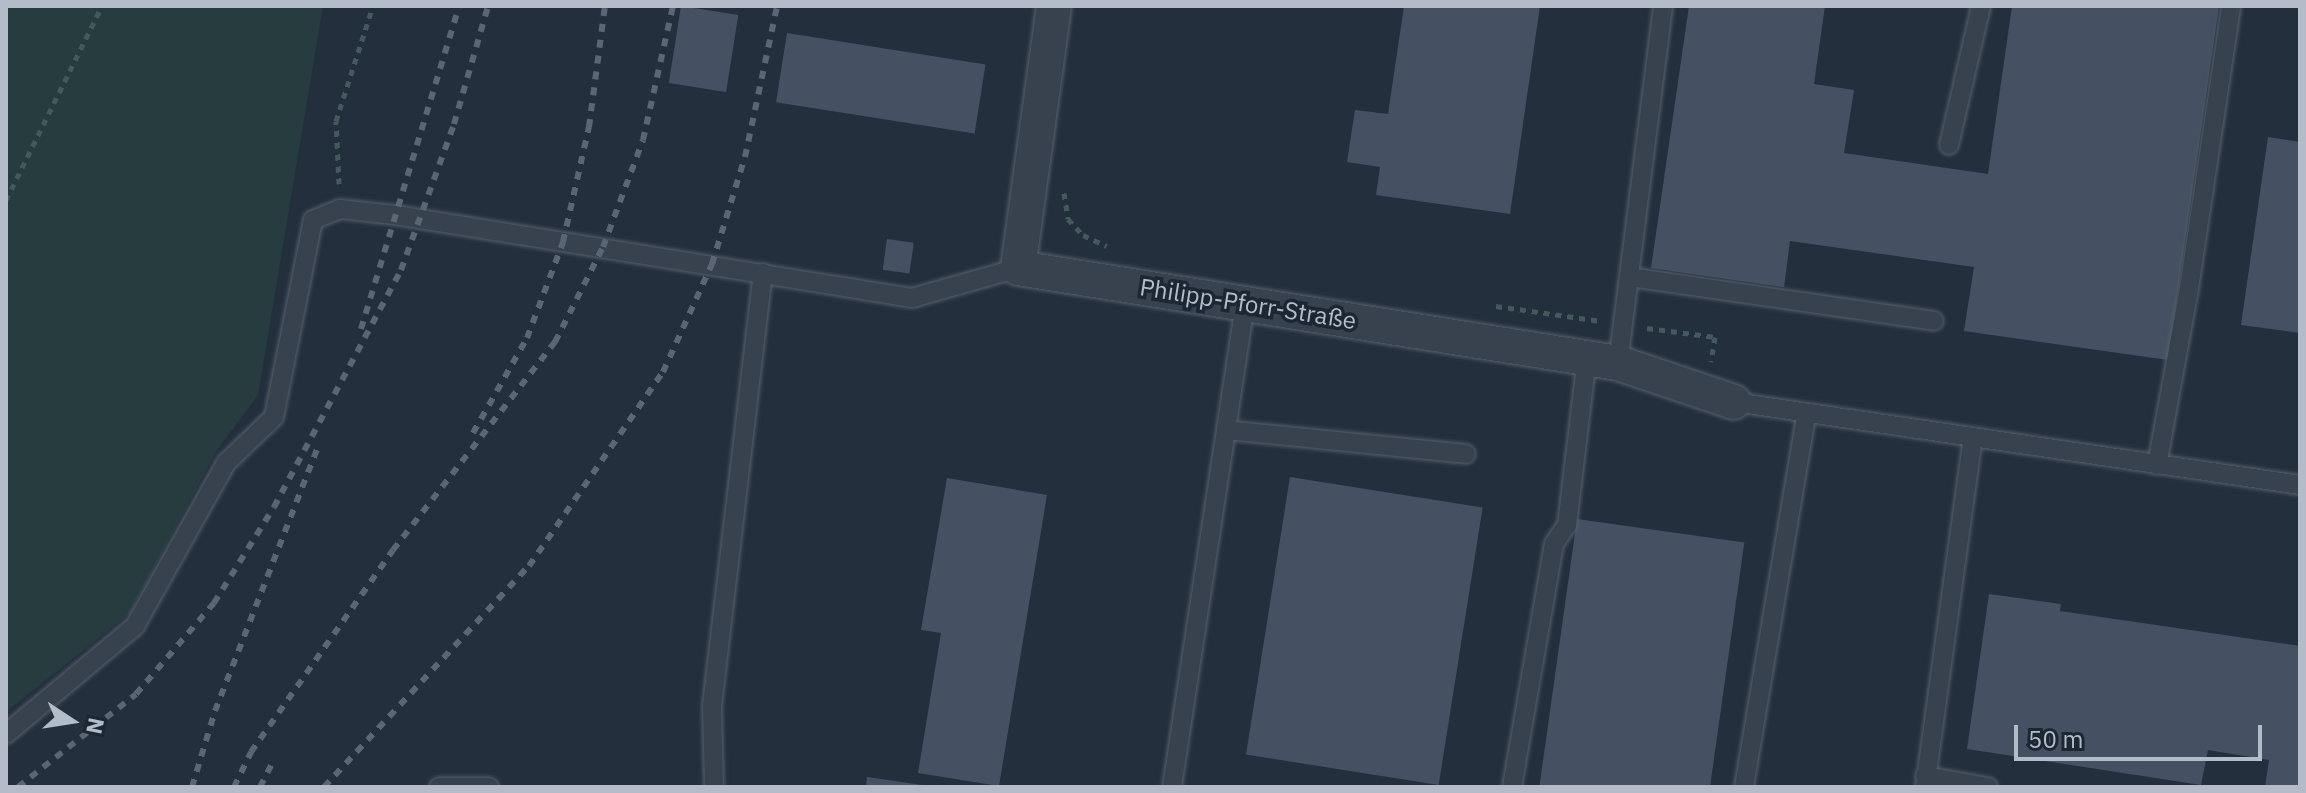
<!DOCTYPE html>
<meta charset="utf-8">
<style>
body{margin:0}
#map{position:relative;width:2306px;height:793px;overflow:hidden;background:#242f3e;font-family:"IBM Plex Sans",sans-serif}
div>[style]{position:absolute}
.green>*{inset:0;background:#263c3f}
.building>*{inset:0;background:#455162;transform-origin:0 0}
.path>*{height:5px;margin-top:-2.5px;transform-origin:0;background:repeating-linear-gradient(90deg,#44595c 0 6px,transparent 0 12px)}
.roads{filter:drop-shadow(0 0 2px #565f6c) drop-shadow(0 0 2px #565f6c)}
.lane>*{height:18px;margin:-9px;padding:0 9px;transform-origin:9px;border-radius:9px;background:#38414e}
.street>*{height:34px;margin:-17px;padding:0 17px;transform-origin:17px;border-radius:17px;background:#38414e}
.rail>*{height:6px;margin-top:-3px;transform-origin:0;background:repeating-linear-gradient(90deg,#5a6575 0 8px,transparent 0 16px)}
span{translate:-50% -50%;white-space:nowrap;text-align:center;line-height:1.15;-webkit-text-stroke:7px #1d2633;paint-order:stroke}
.street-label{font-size:24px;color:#b4bcc9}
.frame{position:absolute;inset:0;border:8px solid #b4bcc9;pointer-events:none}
.north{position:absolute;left:32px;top:681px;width:80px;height:80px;-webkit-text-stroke:6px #1d2633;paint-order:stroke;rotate:102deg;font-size:22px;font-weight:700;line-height:32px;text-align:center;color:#b4bcc9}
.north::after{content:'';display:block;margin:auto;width:28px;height:36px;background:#b4bcc9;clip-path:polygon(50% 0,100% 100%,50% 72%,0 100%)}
.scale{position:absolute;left:2014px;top:725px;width:248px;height:36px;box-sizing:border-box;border:4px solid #b4bcc9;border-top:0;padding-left:10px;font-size:24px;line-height:28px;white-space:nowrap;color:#b4bcc9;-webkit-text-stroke:6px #1d2633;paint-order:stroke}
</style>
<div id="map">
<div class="green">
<div style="clip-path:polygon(6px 6px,323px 6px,258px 395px,217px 450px,130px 613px,6px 712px)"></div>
</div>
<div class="building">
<div style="left:681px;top:6px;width:58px;height:78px;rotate:9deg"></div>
<div style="clip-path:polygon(1404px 6px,1540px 6px,1510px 214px,1376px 195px,1380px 167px,1347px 162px,1355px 110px,1388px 114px)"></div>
<div style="clip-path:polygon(1689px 6px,1825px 6px,1814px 84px,1854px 90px,1844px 153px,1988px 174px,2012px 6px,2219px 6px,2168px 360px,1964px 331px,1974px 267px,1790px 241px,1784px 287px,1651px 268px)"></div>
<div style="left:787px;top:33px;width:201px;height:70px;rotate:9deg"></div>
<div style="clip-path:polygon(2268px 137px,2300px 142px,2300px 333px,2241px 325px)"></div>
<div style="left:887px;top:239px;width:27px;height:31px;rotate:8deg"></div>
<div style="left:1290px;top:477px;width:195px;height:281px;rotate:9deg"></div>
<div style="clip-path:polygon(947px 478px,1047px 495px,999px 786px,918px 773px,941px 633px,921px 630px)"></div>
<div style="left:1577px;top:519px;width:169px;height:271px;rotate:8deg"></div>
<div style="clip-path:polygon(1989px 594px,2061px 604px,2060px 611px,2300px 646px,2300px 787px,2265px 787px,2269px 760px,2208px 750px,2201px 785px,1967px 749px)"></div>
<div style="clip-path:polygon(867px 777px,922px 785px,922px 787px,866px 787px)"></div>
</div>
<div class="path">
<div style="left:339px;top:184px;width:63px;rotate:-92.7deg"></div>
<div style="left:336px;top:121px;width:121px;rotate:-72.2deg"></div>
<div style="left:1064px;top:193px;width:26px;rotate:81deg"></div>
<div style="left:1068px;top:219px;width:22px;rotate:47deg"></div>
<div style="left:1083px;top:235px;width:26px;rotate:25deg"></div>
<div style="left:6px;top:200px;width:216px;rotate:-63.7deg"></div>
<div style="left:1496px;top:306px;width:106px;rotate:8.1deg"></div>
<div style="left:1647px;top:328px;width:69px;rotate:7.5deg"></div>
<div style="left:1715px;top:337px;width:25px;rotate:99deg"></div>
</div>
<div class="roads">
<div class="lane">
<div style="left:1949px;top:145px;width:143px;rotate:-77deg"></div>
<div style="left:1629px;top:277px;width:308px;rotate:8.2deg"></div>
<div style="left:1618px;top:363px;width:360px;rotate:-82.8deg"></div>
<div style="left:1734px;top:402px;width:572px;rotate:8.34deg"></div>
<div style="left:1226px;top:430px;width:241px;rotate:5.7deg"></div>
<div style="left:2157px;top:465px;width:173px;rotate:-79.7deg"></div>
<div style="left:2188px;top:295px;width:292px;rotate:-81.5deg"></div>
<div style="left:6px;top:734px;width:168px;rotate:-39.9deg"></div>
<div style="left:135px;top:626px;width:187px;rotate:-60.8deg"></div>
<div style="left:226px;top:463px;width:66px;rotate:-43.8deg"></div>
<div style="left:274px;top:417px;width:201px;rotate:-78.8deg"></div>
<div style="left:313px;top:220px;width:29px;rotate:-22deg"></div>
<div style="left:340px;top:209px;width:55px;rotate:6.2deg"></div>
<div style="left:395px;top:215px;width:524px;rotate:9.12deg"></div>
<div style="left:912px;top:298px;width:110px;rotate:-15.8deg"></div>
<div style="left:1925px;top:776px;width:64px;rotate:9.9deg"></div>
<div style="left:439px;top:787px;width:50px"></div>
<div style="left:714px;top:787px;width:81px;rotate:-91.4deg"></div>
<div style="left:712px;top:706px;width:436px;rotate:-83.3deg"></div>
<div style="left:1172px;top:787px;width:488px;rotate:-81.4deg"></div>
<div style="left:1512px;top:787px;width:247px;rotate:-80.2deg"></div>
<div style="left:1554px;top:544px;width:23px;rotate:-56deg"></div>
<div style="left:1567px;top:525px;width:168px;rotate:-83.2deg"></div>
<div style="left:1744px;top:787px;width:377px;rotate:-80.5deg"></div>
<div style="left:1925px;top:787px;width:352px;rotate:-82.2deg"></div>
</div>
<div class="street">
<div style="left:1054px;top:6px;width:264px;rotate:97.8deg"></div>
<div style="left:1018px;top:268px;width:607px;rotate:9deg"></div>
<div style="left:1618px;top:363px;width:122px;rotate:18.6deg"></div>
</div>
</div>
<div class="rail">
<div style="left:361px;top:329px;width:338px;rotate:-73.1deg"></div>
<div style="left:473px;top:433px;width:109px;rotate:-60.4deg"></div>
<div style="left:527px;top:338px;width:103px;rotate:-69.4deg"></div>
<div style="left:563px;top:242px;width:118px;rotate:-77.3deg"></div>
<div style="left:589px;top:127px;width:122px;rotate:-82.5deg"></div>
<div style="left:18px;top:787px;width:150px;rotate:-38.2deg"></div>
<div style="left:136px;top:694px;width:120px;rotate:-49.4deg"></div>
<div style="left:214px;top:603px;width:113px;rotate:-58deg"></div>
<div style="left:274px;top:507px;width:269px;rotate:-61.8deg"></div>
<div style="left:401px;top:270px;width:155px;rotate:-70deg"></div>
<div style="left:454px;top:124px;width:123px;rotate:-73.9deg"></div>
<div style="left:192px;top:787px;width:79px;rotate:-73.2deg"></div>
<div style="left:215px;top:711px;width:281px;rotate:-68.7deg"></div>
<div style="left:234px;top:787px;width:39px;rotate:-64deg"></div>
<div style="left:251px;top:752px;width:247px;rotate:-54.9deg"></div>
<div style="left:393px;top:550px;width:264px;rotate:-52.1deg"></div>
<div style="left:555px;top:342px;width:106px;rotate:-63.2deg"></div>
<div style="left:603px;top:247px;width:114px;rotate:-69.5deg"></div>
<div style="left:643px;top:140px;width:137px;rotate:-77.4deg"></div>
<div style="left:260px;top:787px;width:30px;rotate:-63deg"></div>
<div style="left:324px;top:787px;width:301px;rotate:-47.2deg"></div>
<div style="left:529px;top:566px;width:236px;rotate:-55.4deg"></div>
<div style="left:663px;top:372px;width:119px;rotate:-65.6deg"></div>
<div style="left:712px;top:264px;width:112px;rotate:-72.9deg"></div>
<div style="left:745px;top:157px;width:154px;rotate:-78deg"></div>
</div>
<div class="street-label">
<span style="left:1248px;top:304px;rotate:9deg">Philipp-Pforr-Straße</span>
</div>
<div class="frame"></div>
<div class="north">N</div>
<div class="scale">50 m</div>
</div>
